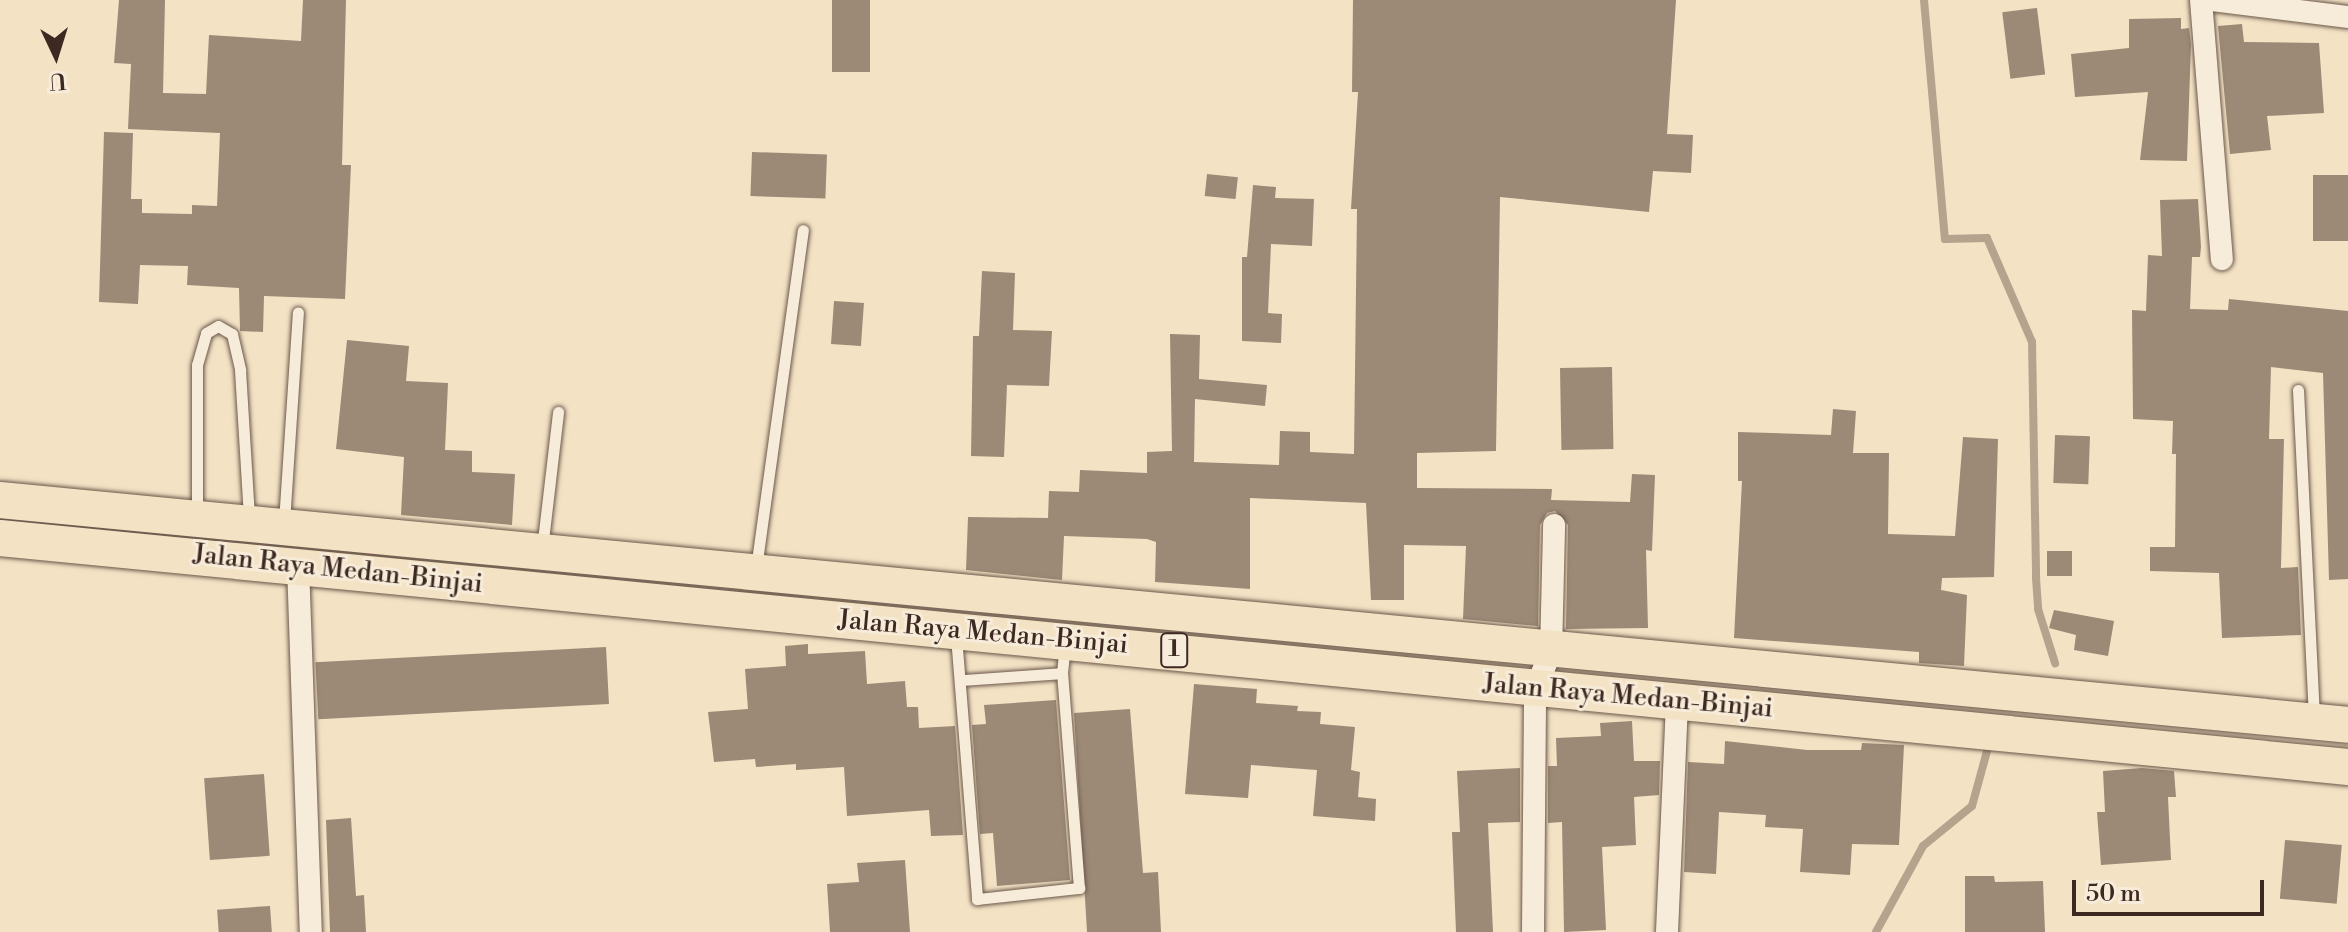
<!DOCTYPE html>
<style>
body{margin:0}
#map{position:relative;width:2348px;height:932px;overflow:hidden;background:#f3e2c4;font-family:"Libre Bodoni",serif}
div>[style]{position:absolute}
.stream>*{height:8px;margin:-4px;padding:0 4px;transform-origin:4px;border-radius:4px;background:#b5a38d}
.building>*{inset:0;background:#9c8976;transform-origin:0 0}
.roads{filter:drop-shadow(0 0 2px #6a574a) drop-shadow(0 0 2px #6a574a)}
.service>*{height:11px;margin:-5.5px;padding:0 5.5px;transform-origin:5.5px;border-radius:5.5px;background:#f7ecd9}
.minor>*{height:22px;margin:-11px;padding:0 11px;transform-origin:11px;border-radius:11px;background:#f7ecd9}
.primary>*{height:36px;margin:-18px;padding:0 18px;transform-origin:18px;border-radius:18px;background:#f3e2c4}
span{translate:-50% -50%;white-space:nowrap;text-align:center;line-height:1.15;-webkit-text-stroke:6px #f7ecd9;paint-order:stroke}
.shield-label span{padding:2px 6px;background:#f7ecd9;border:2px solid;border-radius:6px;-webkit-text-stroke-width:0}
.shield-label{font-size:24px;color:#3d2922;font-weight:700}
.street-label{font-size:26px;color:#3d2922}
.north{position:absolute;left:16px;top:16px;width:80px;height:80px;-webkit-text-stroke:6px #f7ecd9;paint-order:stroke;rotate:176deg;font-size:22px;font-weight:700;line-height:32px;text-align:center;color:#3d2922}
.north::after{content:'';display:block;margin:auto;width:28px;height:36px;background:#3d2922;clip-path:polygon(50% 0,100% 100%,50% 72%,0 100%)}
.scale{position:absolute;left:2072px;top:880px;width:192px;height:36px;box-sizing:border-box;border:4px solid #3d2922;border-top:0;padding-left:10px;font-size:24px;line-height:28px;white-space:nowrap;color:#3d2922;-webkit-text-stroke:6px #f7ecd9;paint-order:stroke}
</style>
<div id="map">
<div class="stream">
<div style="left:1924px;top:0;width:240px;rotate:85deg"></div>
<div style="left:1945px;top:239px;width:42px;rotate:-1.4deg"></div>
<div style="left:1987px;top:238px;width:113px;rotate:66.6deg"></div>
<div style="left:2032px;top:342px;width:236px;rotate:89deg"></div>
<div style="left:2036px;top:578px;width:31px;rotate:86deg"></div>
<div style="left:2038px;top:609px;width:57px;rotate:72.5deg"></div>
<div style="left:1876px;top:932px;width:98px;rotate:-61.3deg"></div>
<div style="left:1923px;top:846px;width:63px;rotate:-39.2deg"></div>
<div style="left:1972px;top:806px;width:57px;rotate:-74.7deg"></div>
</div>
<div class="building">
<div style="clip-path:polygon(119px 0,165px 0,163px 93px,206px 94px,209px 35px,301px 41px,303px 0,346px 0,342px 165px,351px 165px,345px 299px,264px 296px,263px 332px,240px 331px,239px 288px,187px 285px,188px 266px,140px 265px,138px 304px,99px 302px,104px 132px,133px 133px,131px 199px,142px 199px,142px 213px,192px 214px,192px 205px,217px 206px,220px 133px,128px 129px,131px 64px,114px 63px)"></div>
<div style="left:832px;top:0;width:38px;height:72px"></div>
<div style="clip-path:polygon(1353px 0,1676px 0,1667px 134px,1693px 135px,1691px 173px,1653px 171px,1649px 212px,1500px 197px,1496px 451px,1417px 453px,1417px 488px,1552px 489px,1551px 500px,1630px 502px,1632px 474px,1655px 475px,1652px 551px,1646px 550px,1648px 628px,1566px 629px,1568px 525px,1555px 511px,1547px 513px,1540px 525px,1538px 626px,1463px 619px,1466px 546px,1404px 545px,1404px 600px,1371px 600px,1366px 503px,1250px 498px,1250px 589px,1155px 582px,1156px 542px,1147px 539px,1064px 536px,1062px 580px,966px 570px,968px 517px,1048px 518px,1049px 491px,1079px 492px,1080px 470px,1147px 473px,1147px 452px,1172px 451px,1170px 334px,1200px 335px,1199px 379px,1267px 385px,1265px 406px,1195px 399px,1194px 462px,1279px 465px,1280px 431px,1310px 432px,1310px 452px,1354px 454px,1357px 209px,1351px 209px,1358px 92px,1352px 92px)"></div>
<div style="left:2037px;top:8px;width:67px;height:35px;rotate:83deg"></div>
<div style="clip-path:polygon(2181px 18px,2181px 29px,2189px 28px,2191px 44px,2187px 161px,2140px 160px,2148px 92px,2075px 97px,2071px 54px,2129px 48px,2129px 19px)"></div>
<div style="clip-path:polygon(2242px 24px,2244px 42px,2319px 43px,2324px 113px,2267px 116px,2271px 150px,2230px 154px,2218px 26px)"></div>
<div style="left:752px;top:152px;width:75px;height:44px;rotate:2deg"></div>
<div style="left:1207px;top:174px;width:31px;height:22px;rotate:6deg"></div>
<div style="left:2348px;top:175px;width:66px;height:35px;rotate:90deg"></div>
<div style="clip-path:polygon(1253px 185px,1276px 187px,1275px 198px,1314px 199px,1312px 246px,1271px 244px,1268px 313px,1282px 314px,1281px 343px,1242px 341px,1242px 257px,1247px 257px)"></div>
<div style="clip-path:polygon(2198px 199px,2201px 247px,2200px 257px,2192px 257px,2190px 309px,2228px 310px,2229px 299px,2348px 311px,2348px 579px,2329px 580px,2323px 373px,2271px 367px,2269px 439px,2284px 439px,2281px 568px,2298px 567px,2301px 635px,2222px 638px,2219px 573px,2150px 571px,2150px 547px,2175px 547px,2176px 454px,2172px 454px,2173px 421px,2133px 419px,2132px 310px,2146px 311px,2148px 255px,2162px 256px,2160px 200px)"></div>
<div style="clip-path:polygon(982px 271px,1015px 273px,1013px 330px,1052px 331px,1049px 386px,1007px 385px,1004px 457px,971px 456px,973px 336px,979px 336px)"></div>
<div style="left:834px;top:301px;width:30px;height:43px;rotate:4deg"></div>
<div style="clip-path:polygon(347px 340px,409px 346px,406px 381px,448px 383px,445px 450px,472px 451px,472px 472px,515px 474px,512px 525px,401px 515px,404px 457px,336px 449px)"></div>
<div style="left:1612px;top:367px;width:82px;height:52px;rotate:89deg"></div>
<div style="clip-path:polygon(1833px 409px,1856px 411px,1853px 453px,1889px 453px,1888px 534px,1955px 536px,1963px 437px,1998px 439px,1994px 577px,1942px 578px,1941px 590px,1967px 595px,1964px 666px,1919px 663px,1919px 652px,1734px 638px,1742px 481px,1738px 481px,1738px 432px,1831px 435px)"></div>
<div style="left:2055px;top:435px;width:35px;height:48px;rotate:2deg"></div>
<div style="left:2047px;top:551px;width:25px;height:25px"></div>
<div style="clip-path:polygon(2054px 610px,2114px 621px,2108px 656px,2074px 650px,2076px 635px,2049px 628px)"></div>
<div style="clip-path:polygon(808px 644px,808px 654px,865px 651px,867px 684px,905px 681px,907px 707px,918px 707px,919px 728px,955px 726px,963px 835px,931px 836px,929px 810px,847px 816px,844px 767px,796px 770px,796px 764px,756px 767px,755px 759px,714px 762px,708px 712px,748px 709px,745px 669px,786px 666px,785px 646px)"></div>
<div style="left:606px;top:647px;width:57px;height:291px;rotate:87deg"></div>
<div style="clip-path:polygon(1194px 684px,1257px 689px,1256px 703px,1298px 706px,1297px 711px,1321px 712px,1320px 724px,1355px 727px,1351px 770px,1360px 772px,1358px 797px,1376px 799px,1375px 821px,1313px 816px,1317px 770px,1251px 765px,1248px 798px,1185px 794px)"></div>
<div style="clip-path:polygon(1056px 700px,1070px 880px,997px 886px,993px 833px,980px 834px,972px 725px,986px 724px,984px 705px)"></div>
<div style="clip-path:polygon(1130px 709px,1143px 873px,1158px 872px,1161px 932px,1087px 932px,1074px 713px)"></div>
<div style="clip-path:polygon(1632px 721px,1634px 761px,1660px 761px,1659px 795px,1634px 797px,1636px 845px,1602px 847px,1606px 930px,1564px 932px,1562px 822px,1548px 823px,1548px 766px,1557px 766px,1556px 738px,1601px 736px,1600px 723px)"></div>
<div style="clip-path:polygon(1725px 741px,1807px 750px,1861px 750px,1862px 743px,1904px 745px,1899px 845px,1852px 844px,1850px 875px,1800px 872px,1803px 829px,1765px 827px,1766px 815px,1719px 812px,1716px 874px,1684px 872px,1688px 762px,1724px 764px)"></div>
<div style="clip-path:polygon(1520px 768px,1520px 822px,1488px 823px,1493px 932px,1456px 932px,1452px 832px,1460px 832px,1457px 771px)"></div>
<div style="clip-path:polygon(2142px 768px,2174px 771px,2176px 797px,2168px 797px,2171px 860px,2101px 865px,2097px 812px,2105px 812px,2103px 771px)"></div>
<div style="left:264px;top:774px;width:82px;height:60px;rotate:86deg"></div>
<div style="clip-path:polygon(351px 818px,356px 896px,364px 895px,366px 932px,330px 932px,326px 820px)"></div>
<div style="left:2285px;top:840px;width:57px;height:59px;rotate:5deg"></div>
<div style="clip-path:polygon(905px 860px,910px 932px,830px 932px,827px 884px,859px 882px,857px 863px)"></div>
<div style="clip-path:polygon(1965px 876px,1994px 876px,1995px 882px,2043px 881px,2045px 932px,1965px 932px)"></div>
<div style="left:270px;top:906px;width:26px;height:53px;rotate:86deg"></div>
</div>
<div class="roads">
<div class="service">
<div style="left:2298px;top:390px;width:327px;rotate:87.2deg"></div>
<div style="left:197px;top:514px;width:149px;rotate:-90deg"></div>
<div style="left:197px;top:365px;width:33px;rotate:-74deg"></div>
<div style="left:206px;top:333px;width:14px;rotate:-30deg"></div>
<div style="left:218px;top:326px;width:16px;rotate:30deg"></div>
<div style="left:232px;top:334px;width:37px;rotate:77deg"></div>
<div style="left:240px;top:370px;width:149px;rotate:86.5deg"></div>
<div style="left:284px;top:522px;width:210px;rotate:-86.2deg"></div>
<div style="left:542px;top:549px;width:138px;rotate:-83.3deg"></div>
<div style="left:756px;top:568px;width:341px;rotate:-82.1deg"></div>
<div style="left:956px;top:636px;width:264px;rotate:85.4deg"></div>
<div style="left:977px;top:899px;width:103px;rotate:-6.2deg"></div>
<div style="left:1079px;top:888px;width:216px;rotate:-94.5deg"></div>
<div style="left:1062px;top:673px;width:27px;rotate:-84deg"></div>
<div style="left:963px;top:680px;width:99px;rotate:-4deg"></div>
</div>
<div class="minor">
<div style="left:2201px;top:0;width:260px;rotate:85.4deg"></div>
<div style="left:2211px;top:0;width:138px;rotate:7.1deg"></div>
<div style="left:298px;top:565px;width:367px;rotate:88deg"></div>
<div style="left:1533px;top:932px;width:243px;rotate:-89.5deg"></div>
<div style="left:1535px;top:689px;width:40px;rotate:-66.6deg"></div>
<div style="left:1551px;top:652px;width:127px;rotate:-88.6deg"></div>
<div style="left:1667px;top:932px;width:232px;rotate:-87.5deg"></div>
</div>
<div class="primary">
<div style="left:0;top:500px;width:2359px;rotate:5.47deg"></div>
<div style="left:0;top:538px;width:2359px;rotate:5.57deg"></div>
</div>
</div>
<div class="shield-label">
<span style="left:1174px;top:650px">1</span>
</div>
<div class="street-label">
<span style="left:338px;top:570px;rotate:6deg">Jalan Raya Medan-Binjai</span>
<span style="left:983px;top:633px;rotate:5deg">Jalan Raya Medan-Binjai</span>
<span style="left:1628px;top:697px;rotate:5deg">Jalan Raya Medan-Binjai</span>
</div>
<div class="north">U</div>
<div class="scale">50 m</div>
</div>
